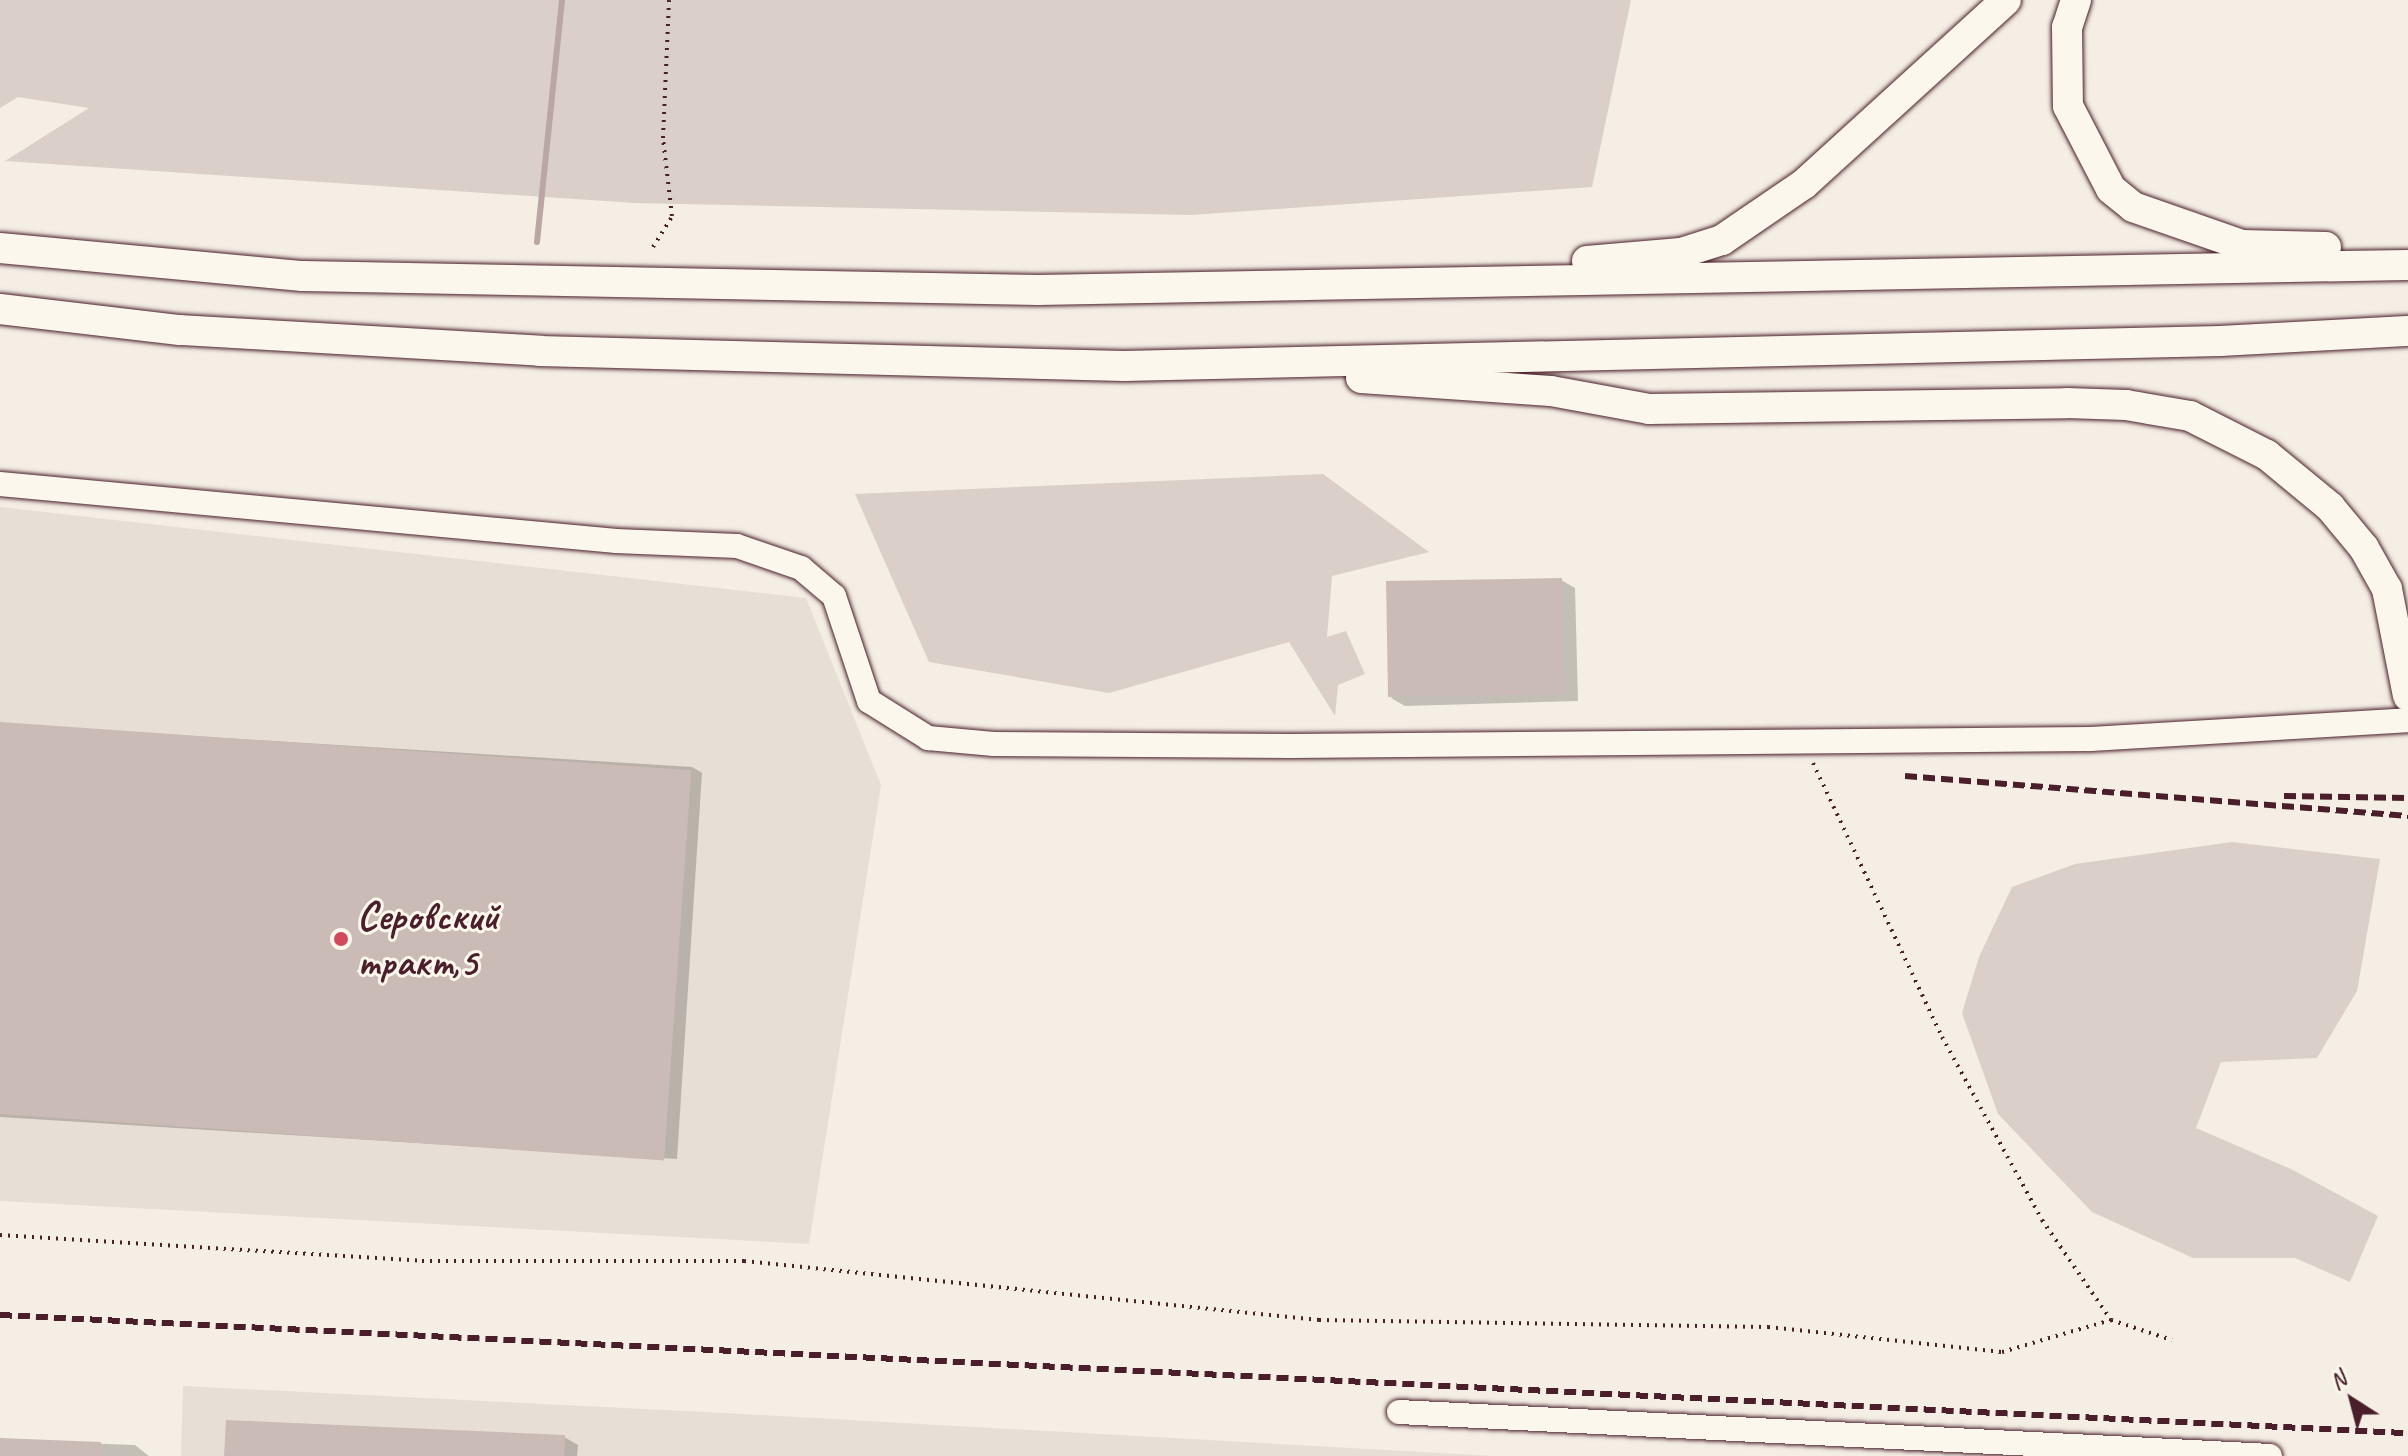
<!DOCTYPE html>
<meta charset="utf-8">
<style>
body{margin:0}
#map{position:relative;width:2408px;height:1456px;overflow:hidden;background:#f4eee4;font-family:Caveat,sans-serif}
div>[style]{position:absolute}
.built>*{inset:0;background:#e7dfd6}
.green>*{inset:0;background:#dbd0c9}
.shadow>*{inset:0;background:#0003}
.stream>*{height:6px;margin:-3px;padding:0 3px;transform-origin:3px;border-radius:3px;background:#baa7a5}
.building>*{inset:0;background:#cabbb6;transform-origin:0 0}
.path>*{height:4px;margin-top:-2px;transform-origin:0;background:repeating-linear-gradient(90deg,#4a1f2b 0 2px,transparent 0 8px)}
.roads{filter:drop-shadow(0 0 2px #4a1f2b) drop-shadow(0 0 2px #4a1f2b)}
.minor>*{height:24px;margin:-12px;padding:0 12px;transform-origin:12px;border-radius:12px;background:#fbf7ec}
.major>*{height:30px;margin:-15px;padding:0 15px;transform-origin:15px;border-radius:15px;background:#fbf7ec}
.rail>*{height:6px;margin-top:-3px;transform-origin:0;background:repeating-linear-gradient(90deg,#4a1f2b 0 12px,transparent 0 18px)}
.dots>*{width:22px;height:22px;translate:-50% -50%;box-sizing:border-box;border:4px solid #fbf7ec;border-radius:50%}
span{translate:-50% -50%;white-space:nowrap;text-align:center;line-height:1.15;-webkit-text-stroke:6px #fbf7ec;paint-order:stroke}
.poi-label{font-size:40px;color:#4a1f2b;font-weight:700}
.left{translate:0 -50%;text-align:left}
.north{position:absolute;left:2312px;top:1360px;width:80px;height:80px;-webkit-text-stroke:6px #fbf7ec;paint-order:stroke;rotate:324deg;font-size:22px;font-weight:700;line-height:32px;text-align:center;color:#4a1f2b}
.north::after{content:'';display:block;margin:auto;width:28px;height:36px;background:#4a1f2b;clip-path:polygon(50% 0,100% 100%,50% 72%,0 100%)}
</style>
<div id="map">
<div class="built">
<div style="clip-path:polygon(0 507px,806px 598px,881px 785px,809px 1244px,0 1201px)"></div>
<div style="clip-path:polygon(183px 1386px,725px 1413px,1494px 1456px,181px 1456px)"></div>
</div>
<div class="green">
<div style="clip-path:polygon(0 0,1631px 0,1592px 187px,1191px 215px,635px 203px,5px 161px,89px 108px,18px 97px,0 108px)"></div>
<div style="clip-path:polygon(1323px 474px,1429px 552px,1332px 576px,1327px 637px,1346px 631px,1365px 674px,1338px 685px,1335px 716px,1289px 642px,1109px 693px,929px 662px,855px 494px)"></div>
<div style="clip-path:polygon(2232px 842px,2380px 859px,2357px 991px,2317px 1058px,2221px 1062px,2196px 1128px,2291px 1169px,2378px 1216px,2350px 1282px,2295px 1258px,2193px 1258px,2092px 1212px,1998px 1114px,1962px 1013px,1979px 957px,2012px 887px,2075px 864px)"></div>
</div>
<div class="shadow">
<div style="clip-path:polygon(1561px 580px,1575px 588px,1578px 701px,1405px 706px,1391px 698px)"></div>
<div style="clip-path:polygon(0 724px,692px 767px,702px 773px,677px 1159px,0 1117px)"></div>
<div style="clip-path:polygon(564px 1437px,578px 1445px,577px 1456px,226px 1456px)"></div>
<div style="clip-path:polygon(0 1440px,135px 1445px,149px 1456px,0 1456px)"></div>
</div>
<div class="stream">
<div style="left:537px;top:242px;width:243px;rotate:-84.1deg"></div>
</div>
<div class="building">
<div style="left:1562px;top:578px;width:116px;height:176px;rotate:89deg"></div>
<div style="left:0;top:722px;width:693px;height:391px;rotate:4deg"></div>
<div style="clip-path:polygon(226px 1420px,565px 1435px,564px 1456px,224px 1456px)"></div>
<div style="clip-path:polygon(0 1438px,101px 1442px,101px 1456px,0 1456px)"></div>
</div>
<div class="path">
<div style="left:653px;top:247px;width:36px;rotate:-58deg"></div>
<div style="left:672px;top:216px;width:79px;rotate:-96.6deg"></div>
<div style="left:663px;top:138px;width:138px;rotate:-87.5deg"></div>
<div style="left:1813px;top:763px;width:303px;rotate:64.8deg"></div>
<div style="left:1942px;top:1037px;width:209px;rotate:61.3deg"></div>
<div style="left:2042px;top:1220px;width:121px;rotate:55.4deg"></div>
<div style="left:2111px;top:1320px;width:64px;rotate:18.2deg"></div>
<div style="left:0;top:1235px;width:423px;rotate:3.5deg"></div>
<div style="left:422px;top:1261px;width:322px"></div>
<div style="left:744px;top:1261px;width:578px;rotate:5.86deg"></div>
<div style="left:1319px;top:1320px;width:449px;rotate:0.9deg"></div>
<div style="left:1768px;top:1327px;width:235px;rotate:6.1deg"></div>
<div style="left:2002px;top:1352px;width:114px;rotate:-16.4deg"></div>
</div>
<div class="roads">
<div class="minor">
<div style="left:0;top:484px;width:619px;rotate:5.29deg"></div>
<div style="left:616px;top:541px;width:121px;rotate:2.4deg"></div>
<div style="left:737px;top:546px;width:68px;rotate:19deg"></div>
<div style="left:801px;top:568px;width:43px;rotate:40.3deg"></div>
<div style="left:834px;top:596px;width:111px;rotate:71.6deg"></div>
<div style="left:869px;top:701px;width:70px;rotate:32.1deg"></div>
<div style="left:928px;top:738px;width:66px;rotate:5.2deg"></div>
<div style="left:994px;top:744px;width:297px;rotate:0.4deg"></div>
<div style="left:1291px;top:746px;width:799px;rotate:-0.5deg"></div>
<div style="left:2090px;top:739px;width:319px;rotate:-3.4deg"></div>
<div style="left:1399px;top:1412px;width:872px;rotate:2.89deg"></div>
</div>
<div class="major">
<div style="left:2076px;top:0;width:28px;rotate:108deg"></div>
<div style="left:2067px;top:27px;width:79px;rotate:89.3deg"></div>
<div style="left:2068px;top:106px;width:93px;rotate:62.6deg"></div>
<div style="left:2111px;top:189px;width:28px;rotate:39deg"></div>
<div style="left:2133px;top:207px;width:115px;rotate:19.2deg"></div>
<div style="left:2242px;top:245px;width:84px;rotate:1.4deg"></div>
<div style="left:0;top:248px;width:304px;rotate:5.3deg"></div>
<div style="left:303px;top:276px;width:735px;rotate:1.09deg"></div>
<div style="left:1038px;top:290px;width:1370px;rotate:-1.05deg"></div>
<div style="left:1587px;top:261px;width:94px;rotate:-4.9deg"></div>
<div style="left:1681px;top:253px;width:43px;rotate:-17.6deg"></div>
<div style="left:1722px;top:240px;width:99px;rotate:-34.3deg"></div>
<div style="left:1804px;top:184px;width:273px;rotate:-42.3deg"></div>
<div style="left:0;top:309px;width:181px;rotate:6.7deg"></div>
<div style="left:180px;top:330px;width:360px;rotate:3.3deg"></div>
<div style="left:539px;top:351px;width:585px;rotate:1.47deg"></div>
<div style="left:1124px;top:366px;width:1097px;rotate:-1.31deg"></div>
<div style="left:2221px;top:341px;width:187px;rotate:-3.1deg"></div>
<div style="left:1361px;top:378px;width:190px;rotate:3.9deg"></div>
<div style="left:1551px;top:391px;width:100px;rotate:10.4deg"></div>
<div style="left:1649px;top:409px;width:418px;rotate:-0.8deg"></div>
<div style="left:2067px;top:403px;width:59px;rotate:1.9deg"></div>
<div style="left:2126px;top:405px;width:65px;rotate:9.8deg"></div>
<div style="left:2190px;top:416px;width:86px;rotate:26.9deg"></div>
<div style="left:2267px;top:455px;width:82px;rotate:39.5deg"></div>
<div style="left:2330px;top:507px;width:53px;rotate:50.3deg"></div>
<div style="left:2364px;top:548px;width:47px;rotate:60.7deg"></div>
<div style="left:2387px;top:589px;width:109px;rotate:78.9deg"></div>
</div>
</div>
<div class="rail">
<div style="left:1905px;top:776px;width:505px;rotate:4.55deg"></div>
<div style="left:2284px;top:796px;width:124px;rotate:0.9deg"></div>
<div style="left:0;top:1315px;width:2411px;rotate:2.81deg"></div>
</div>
<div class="dots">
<div style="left:341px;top:939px;background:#d1495b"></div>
</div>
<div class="poi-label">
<span class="left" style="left:357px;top:939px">Серовский<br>тракт,5</span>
</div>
<div class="north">N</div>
</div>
